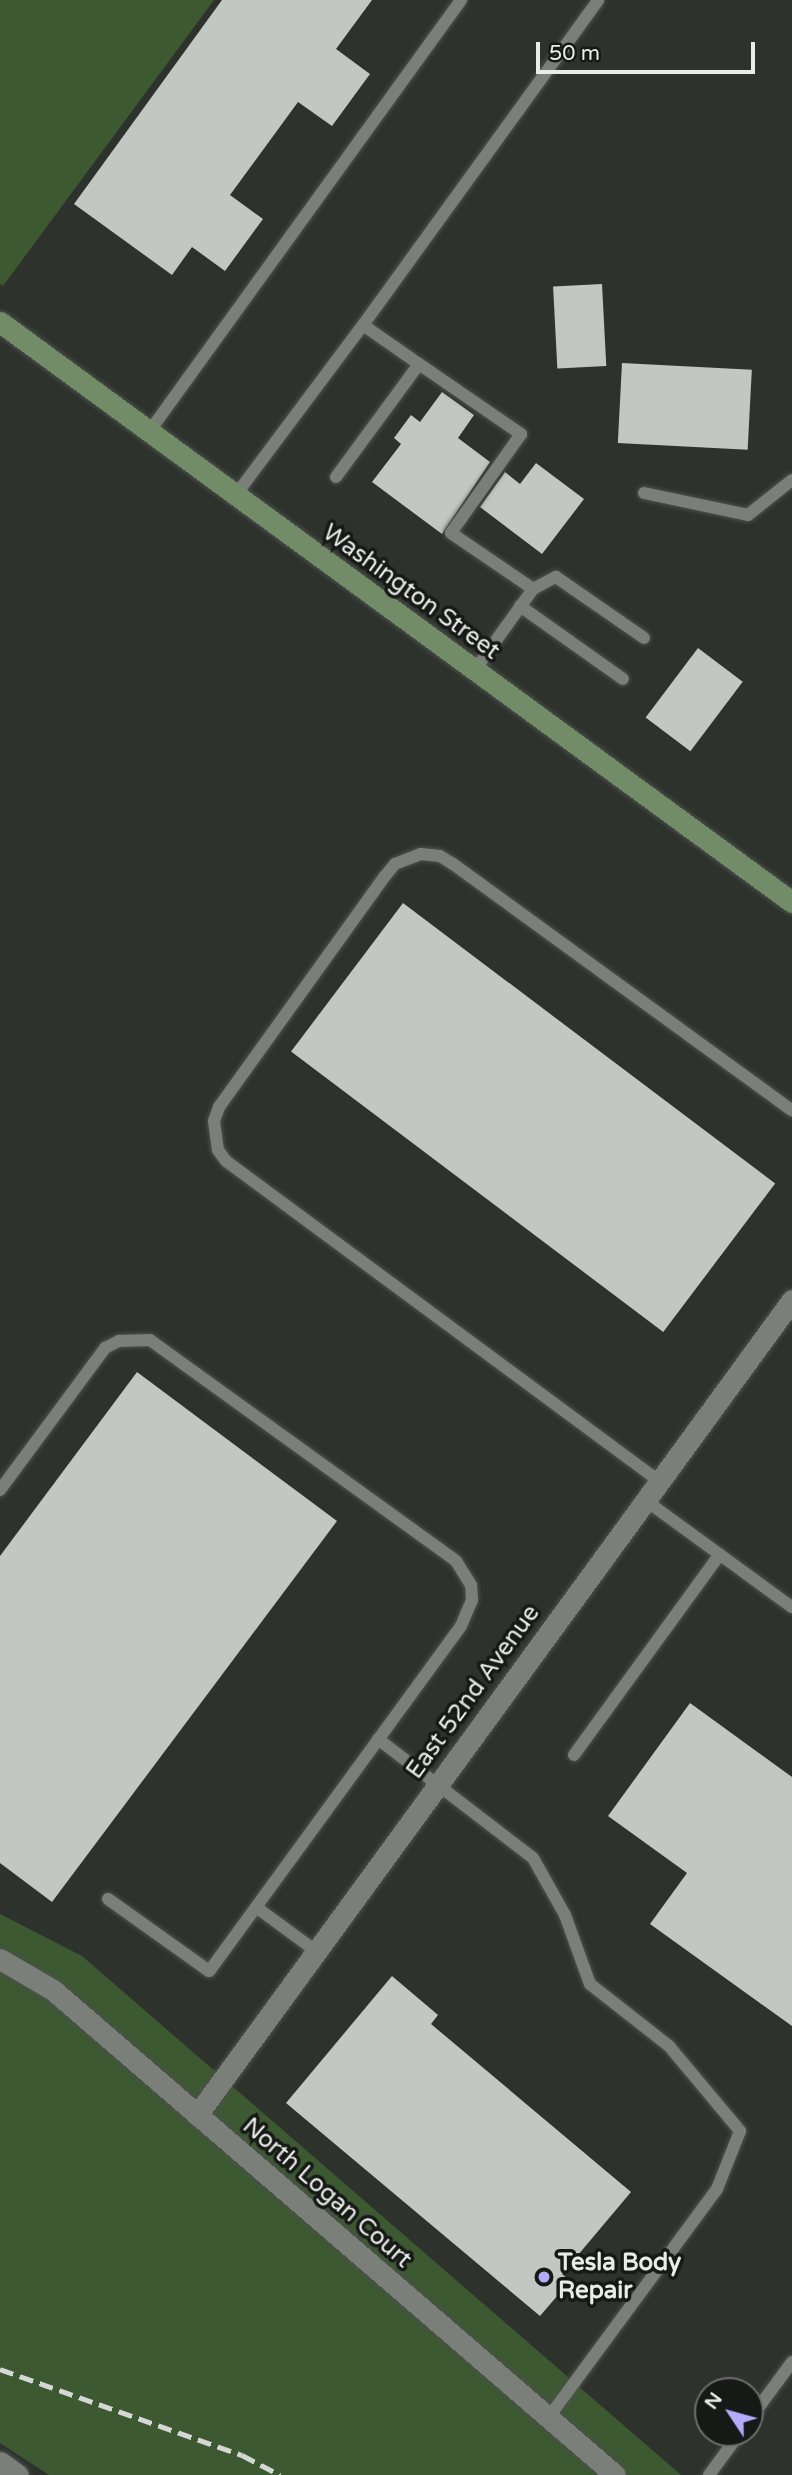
<!DOCTYPE html>
<style>
body{margin:0}
#map{position:relative;width:792px;height:2475px;overflow:hidden;background:#2e322d;font-family:"Varela Round",sans-serif}
div>[style]{position:absolute}
.green>*{inset:0;background:#3c5932}
.building>*{inset:0;background:#c2c7c1;transform-origin:0 0}
.roads{filter:drop-shadow(0 0 2px #4d514c) drop-shadow(0 0 2px #4d514c)}
.lane>*{height:12px;margin:-6px;padding:0 6px;transform-origin:6px;border-radius:6px;background:#7b7f79}
.street>*{height:21px;margin:-10.5px;padding:0 10.5px;transform-origin:10.5px;border-radius:10.5px;background:#7b7f79}
.secondary>*{height:21px;margin:-10.5px;padding:0 10.5px;transform-origin:10.5px;border-radius:10.5px;background:#718c67}
.rail>*{height:5px;margin-top:-2.5px;transform-origin:0;background:repeating-linear-gradient(90deg,#d5d7d4 0 14px,transparent 0 21px)}
.dots>*{width:19px;height:19px;translate:-50% -50%;box-sizing:border-box;border:4px solid #171917;border-radius:50%}
span{translate:-50% -50%;white-space:nowrap;text-align:center;line-height:1.15;-webkit-text-stroke:7px #171917;paint-order:stroke}
.street-label{font-size:24px;color:#eaece9}
.poi-label{font-size:24px;color:#eaece9;font-weight:700}
.left{translate:0 -50%;text-align:left}
.north{position:absolute;left:694px;top:2377px;width:70px;height:70px;box-sizing:border-box;background:#171917;border:2px solid #6b6d6b;border-radius:50%;rotate:306deg;font-size:19px;font-weight:700;line-height:28px;text-align:center;color:#eaece9}
.north::after{content:'';display:block;margin:auto;width:24px;height:32px;background:#b4acf9;clip-path:polygon(50% 0,100% 100%,50% 72%,0 100%)}
.scale{position:absolute;left:536px;top:42px;width:219px;height:32px;box-sizing:border-box;border:4px solid #eaece9;border-top:0;padding-left:9px;font-size:21px;line-height:24px;white-space:nowrap;color:#eaece9;-webkit-text-stroke:5px #171917;paint-order:stroke}
</style>
<div id="map">
<div class="green">
<div style="clip-path:polygon(0 0,214px 0,3px 286px,0 284px)"></div>
<div style="clip-path:polygon(0 1914px,82px 1956px,681px 2475px,49px 2475px,0 2443px)"></div>
</div>
<div class="building">
<div style="clip-path:polygon(222px 0,372px 0,336px 49px,370px 74px,332px 126px,298px 102px,230px 195px,263px 219px,225px 271px,192px 247px,172px 275px,74px 204px)"></div>
<div style="left:602px;top:284px;width:82px;height:49px;rotate:87deg"></div>
<div style="left:622px;top:363px;width:130px;height:80px;rotate:3deg"></div>
<div style="clip-path:polygon(442px 392px,474px 415px,458px 438px,490px 462px,442px 534px,372px 482px,401px 444px,394px 438px,411px 415px,420px 422px)"></div>
<div style="clip-path:polygon(536px 463px,584px 499px,542px 554px,480px 507px,505px 472px,520px 484px)"></div>
<div style="left:698px;top:648px;width:56px;height:87px;rotate:37deg"></div>
<div style="left:403px;top:903px;width:466px;height:186px;rotate:37deg"></div>
<div style="clip-path:polygon(137px 1372px,337px 1521px,52px 1902px,0 1863px,0 1556px)"></div>
<div style="clip-path:polygon(690px 1703px,792px 1777px,792px 2026px,650px 1924px,687px 1873px,608px 1816px)"></div>
<div style="clip-path:polygon(392px 1976px,438px 2015px,431px 2024px,631px 2192px,562px 2274px,570px 2281px,540px 2316px,286px 2103px)"></div>
</div>
<div class="roads">
<div class="lane">
<div style="left:363px;top:325px;width:401px;rotate:-54.1deg"></div>
<div style="left:149px;top:432px;width:533px;rotate:-54.16deg"></div>
<div style="left:336px;top:477px;width:140px;rotate:-53.7deg"></div>
<div style="left:419px;top:364px;width:124px;rotate:34.5deg"></div>
<div style="left:521px;top:434px;width:121px;rotate:125.3deg"></div>
<div style="left:451px;top:533px;width:99px;rotate:34.3deg"></div>
<div style="left:533px;top:589px;width:101px;rotate:125.7deg"></div>
<div style="left:644px;top:493px;width:106px;rotate:11.9deg"></div>
<div style="left:748px;top:515px;width:56px;rotate:-38.5deg"></div>
<div style="left:235px;top:496px;width:214px;rotate:-53.2deg"></div>
<div style="left:363px;top:325px;width:68px;rotate:34.9deg"></div>
<div style="left:533px;top:589px;width:26px;rotate:-28deg"></div>
<div style="left:556px;top:577px;width:107px;rotate:34.7deg"></div>
<div style="left:520px;top:606px;width:126px;rotate:35.3deg"></div>
<div style="left:659px;top:1481px;width:538px;rotate:-143.53deg"></div>
<div style="left:226px;top:1161px;width:14px;rotate:-126deg"></div>
<div style="left:218px;top:1150px;width:29px;rotate:-98deg"></div>
<div style="left:214px;top:1121px;width:15px;rotate:-70deg"></div>
<div style="left:219px;top:1107px;width:284px;rotate:-54.3deg"></div>
<div style="left:385px;top:876px;width:16px;rotate:-50deg"></div>
<div style="left:395px;top:864px;width:28px;rotate:-21deg"></div>
<div style="left:421px;top:854px;width:19px;rotate:6deg"></div>
<div style="left:440px;top:856px;width:15px;rotate:32deg"></div>
<div style="left:453px;top:864px;width:419px;rotate:36deg"></div>
<div style="left:0;top:1490px;width:177px;rotate:-53.5deg"></div>
<div style="left:105px;top:1348px;width:16px;rotate:-27deg"></div>
<div style="left:119px;top:1341px;width:31px;rotate:-2deg"></div>
<div style="left:150px;top:1340px;width:377px;rotate:35.8deg"></div>
<div style="left:456px;top:1561px;width:28px;rotate:58deg"></div>
<div style="left:471px;top:1585px;width:15px;rotate:86deg"></div>
<div style="left:472px;top:1600px;width:28px;rotate:113deg"></div>
<div style="left:461px;top:1626px;width:427px;rotate:126.1deg"></div>
<div style="left:209px;top:1971px;width:124px;rotate:-144.5deg"></div>
<div style="left:645px;top:1500px;width:182px;rotate:36.1deg"></div>
<div style="left:378px;top:1739px;width:195px;rotate:37.5deg"></div>
<div style="left:533px;top:1858px;width:65px;rotate:60.7deg"></div>
<div style="left:565px;top:1915px;width:73px;rotate:70.1deg"></div>
<div style="left:590px;top:1984px;width:100px;rotate:38.1deg"></div>
<div style="left:669px;top:2046px;width:111px;rotate:50.1deg"></div>
<div style="left:740px;top:2131px;width:62px;rotate:111.6deg"></div>
<div style="left:717px;top:2189px;width:285px;rotate:126.4deg"></div>
<div style="left:574px;top:1755px;width:248px;rotate:-54deg"></div>
<div style="left:256px;top:1907px;width:74px;rotate:36.3deg"></div>
<div style="left:750px;top:2419px;width:71px;rotate:-53.6deg"></div>
<div style="left:709px;top:2475px;width:52px;rotate:-53.6deg"></div>
</div>
<div class="street">
<div style="left:0;top:1959px;width:61px;rotate:30.3deg"></div>
<div style="left:53px;top:1990px;width:742px;rotate:40.79deg"></div>
<div style="left:197px;top:2115px;width:1009px;rotate:-53.87deg"></div>
<div style="left:0;top:2462px;width:22px;rotate:36deg"></div>
</div>
<div class="secondary">
<div style="left:0;top:322px;width:982px;rotate:36.22deg"></div>
</div>
</div>
<div class="rail">
<div style="left:0;top:2369px;width:257px;rotate:19.6deg"></div>
<div style="left:242px;top:2455px;width:43px;rotate:27.8deg"></div>
</div>
<div class="dots">
<div style="left:544px;top:2277px;background:#b4acf9"></div>
</div>
<div class="street-label">
<span style="left:411px;top:592px;rotate:36deg">Washington Street</span>
<span style="left:473px;top:1692px;rotate:-54deg">East 52nd Avenue</span>
<span style="left:327px;top:2193px;rotate:41deg">North Logan Court</span>
</div>
<div class="poi-label">
<span class="left" style="left:558px;top:2277px">Tesla Body<br>Repair</span>
</div>
<div class="north">N</div>
<div class="scale">50 m</div>
</div>
